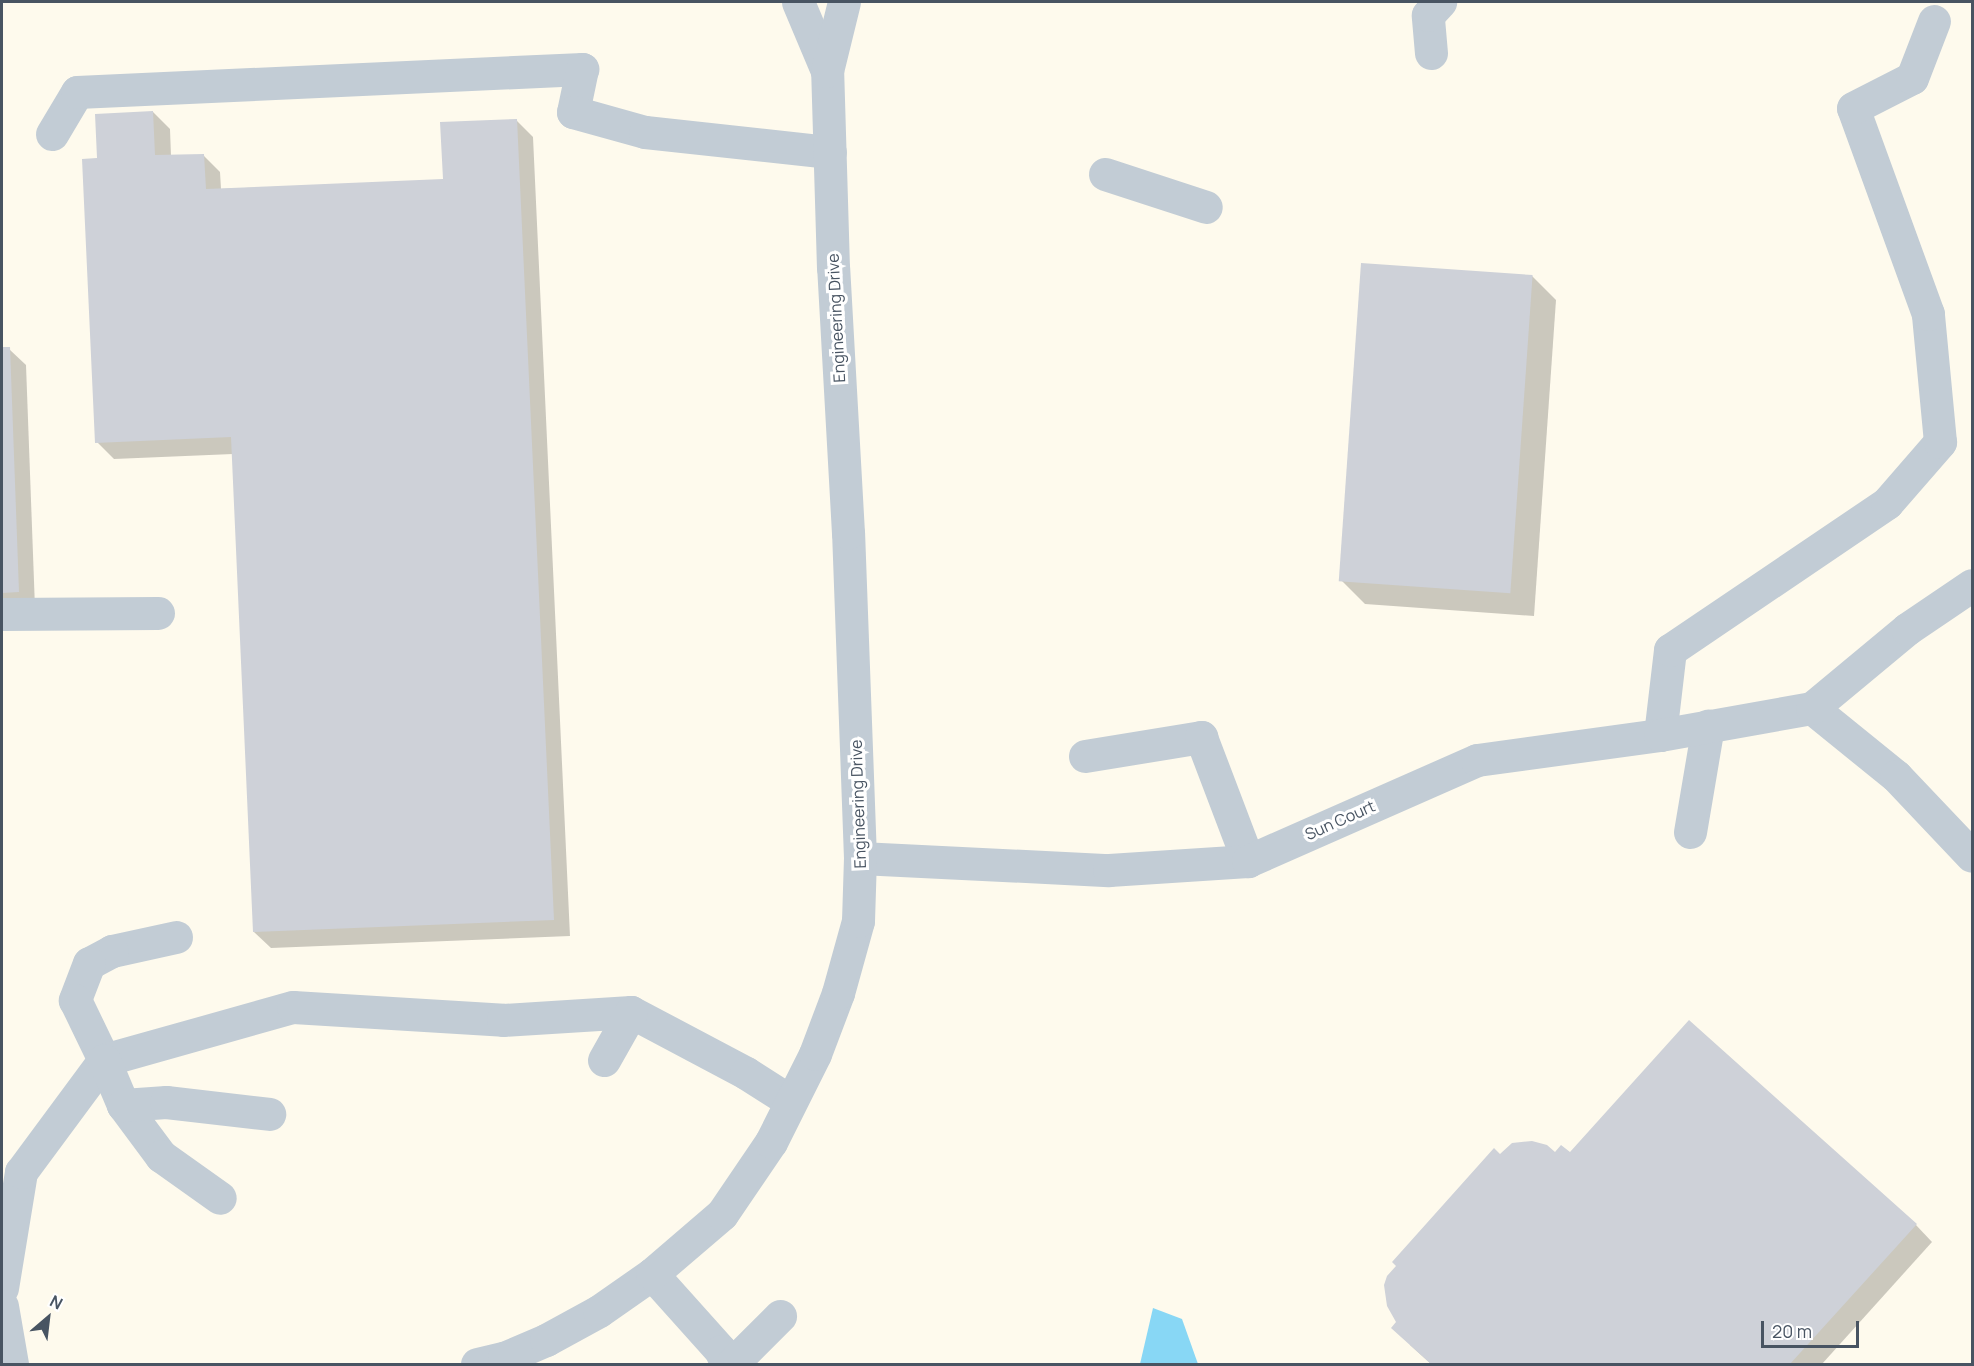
<!DOCTYPE html>
<style>
body{margin:0}
#map{position:relative;width:1974px;height:1366px;overflow:hidden;background:#f5f2f2;font-family:Manrope,sans-serif}
div>[style]{position:absolute}
.commercial>*{inset:0;background:#fefaed;transform-origin:0 0}
.water>*{inset:0;background:#88d7f5}
.shadow>*{inset:0;background:#0003}
.building>*{inset:0;background:#ced1d8;transform-origin:0 0}
.minor>*{height:33px;margin:-16.5px;padding:0 16.5px;transform-origin:16.5px;border-radius:16.5px;background:#c2ccd5}
span{translate:-50% -50%;white-space:nowrap;text-align:center;line-height:1.15;-webkit-text-stroke:6px #fff;paint-order:stroke}
.street-label{font-size:16px;color:#485462}
.frame{position:absolute;inset:0;border:3px solid #485462;pointer-events:none}
.north{position:absolute;left:18px;top:1288px;width:60px;height:60px;-webkit-text-stroke:4px #fff;paint-order:stroke;rotate:28deg;font-size:16px;font-weight:700;line-height:24px;text-align:center;color:#485462}
.north::after{content:'';display:block;margin:auto;width:21px;height:27px;background:#485462;clip-path:polygon(50% 0,100% 100%,50% 72%,0 100%)}
.scale{position:absolute;left:1761px;top:1321px;width:98px;height:27px;box-sizing:border-box;border:3px solid #485462;border-top:0;padding-left:8px;font-size:18px;line-height:21px;white-space:nowrap;color:#485462;-webkit-text-stroke:4px #fff;paint-order:stroke}
</style>
<div id="map">
<div class="commercial">
<div style="left:2px;top:2px;width:1970px;height:1362px"></div>
</div>
<div class="water">
<div style="clip-path:polygon(1153px 1308px,1182px 1319px,1198px 1364px,1140px 1364px)"></div>
</div>
<div class="shadow">
<div style="clip-path:polygon(153px 112px,170px 129px,171px 156px,203px 155px,220px 172px,221px 189px,444px 180px,516px 120px,533px 137px,570px 936px,271px 948px,254px 932px,233px 454px,114px 459px,97px 442px,99px 160px)"></div>
<div style="clip-path:polygon(1532px 276px,1556px 300px,1534px 616px,1365px 604px,1341px 580px)"></div>
<div style="clip-path:polygon(2px 349px,9px 349px,26px 365px,35px 608px,2px 610px)"></div>
<div style="clip-path:polygon(1570px 1155px,1916px 1225px,1932px 1242px,1822px 1364px,1431px 1364px,1410px 1345px,1500px 1156px)"></div>
</div>
<div class="building">
<div style="clip-path:polygon(153px 111px,155px 155px,204px 154px,206px 189px,443px 179px,440px 122px,517px 119px,554px 920px,253px 932px,231px 437px,95px 443px,82px 159px,97px 158px,95px 114px)"></div>
<div style="left:1361px;top:263px;width:172px;height:319px;rotate:4deg"></div>
<div style="clip-path:polygon(2px 347px,10px 347px,19px 592px,2px 593px)"></div>
<div style="clip-path:polygon(1689px 1020px,1917px 1224px,1790px 1364px,1431px 1364px,1391px 1328px,1396px 1322px,1387px 1306px,1384px 1285px,1387px 1276px,1396px 1266px,1392px 1262px,1494px 1148px,1500px 1154px,1512px 1143px,1532px 1141px,1547px 1145px,1555px 1152px,1561px 1145px,1570px 1152px)"></div>
</div>
<div class="minor">
<div style="left:798px;top:2px;width:75px;rotate:67.2deg"></div>
<div style="left:1431px;top:53px;width:38px;rotate:-95deg"></div>
<div style="left:1428px;top:15px;width:18px;rotate:-47deg"></div>
<div style="left:52px;top:134px;width:49px;rotate:-59.2deg"></div>
<div style="left:77px;top:92px;width:506px;rotate:-2.61deg"></div>
<div style="left:582px;top:69px;width:44px;rotate:101.8deg"></div>
<div style="left:573px;top:112px;width:75px;rotate:15.5deg"></div>
<div style="left:645px;top:132px;width:186px;rotate:6.2deg"></div>
<div style="left:1105px;top:174px;width:106px;rotate:18.1deg"></div>
<div style="left:2px;top:614px;width:156px;rotate:-0.4deg"></div>
<div style="left:1812px;top:708px;width:108px;rotate:39deg"></div>
<div style="left:1896px;top:776px;width:110px;rotate:46.5deg"></div>
<div style="left:1660px;top:735px;width:86px;rotate:-83.3deg"></div>
<div style="left:1670px;top:650px;width:262px;rotate:-34.1deg"></div>
<div style="left:1887px;top:503px;width:81px;rotate:-49deg"></div>
<div style="left:1940px;top:442px;width:129px;rotate:-95.4deg"></div>
<div style="left:1928px;top:314px;width:219px;rotate:-110deg"></div>
<div style="left:1853px;top:108px;width:66px;rotate:-27deg"></div>
<div style="left:1912px;top:78px;width:61px;rotate:-68.9deg"></div>
<div style="left:1085px;top:756px;width:118px;rotate:-9.3deg"></div>
<div style="left:1201px;top:737px;width:133px;rotate:69.2deg"></div>
<div style="left:1690px;top:832px;width:108px;rotate:-80.4deg"></div>
<div style="left:860px;top:858px;width:249px;rotate:2.8deg"></div>
<div style="left:1109px;top:870px;width:139px;rotate:-3.7deg"></div>
<div style="left:1248px;top:861px;width:250px;rotate:-23.8deg"></div>
<div style="left:1477px;top:760px;width:185px;rotate:-7.8deg"></div>
<div style="left:1660px;top:735px;width:154px;rotate:-10.1deg"></div>
<div style="left:1812px;top:708px;width:124px;rotate:-39.7deg"></div>
<div style="left:1907px;top:629px;width:78px;rotate:-34.1deg"></div>
<div style="left:176px;top:937px;width:66px;rotate:167.7deg"></div>
<div style="left:112px;top:951px;width:26px;rotate:152deg"></div>
<div style="left:89px;top:963px;width:40px;rotate:111deg"></div>
<div style="left:75px;top:1000px;width:67px;rotate:64.2deg"></div>
<div style="left:104px;top:1060px;width:196px;rotate:-15.7deg"></div>
<div style="left:293px;top:1007px;width:210px;rotate:3.5deg"></div>
<div style="left:503px;top:1020px;width:128px;rotate:-3.6deg"></div>
<div style="left:631px;top:1012px;width:130px;rotate:27.9deg"></div>
<div style="left:746px;top:1073px;width:52px;rotate:32.5deg"></div>
<div style="left:604px;top:1060px;width:55px;rotate:-60.6deg"></div>
<div style="left:123px;top:1105px;width:64px;rotate:53.3deg"></div>
<div style="left:161px;top:1156px;width:72px;rotate:35.4deg"></div>
<div style="left:652px;top:1274px;width:103px;rotate:48.1deg"></div>
<div style="left:721px;top:1351px;width:14px;rotate:69deg"></div>
<div style="left:2px;top:1288px;width:118px;rotate:-80.7deg"></div>
<div style="left:21px;top:1172px;width:139px;rotate:-53.5deg"></div>
<div style="left:104px;top:1060px;width:49px;rotate:67.1deg"></div>
<div style="left:123px;top:1105px;width:43px;rotate:-4deg"></div>
<div style="left:166px;top:1102px;width:104px;rotate:6.6deg"></div>
<div style="left:2px;top:1306px;width:59px;rotate:80.2deg"></div>
<div style="left:477px;top:1364px;width:28px;rotate:-13deg"></div>
<div style="left:504px;top:1358px;width:46px;rotate:-23.2deg"></div>
<div style="left:546px;top:1340px;width:60px;rotate:-28.7deg"></div>
<div style="left:599px;top:1311px;width:65px;rotate:-34.9deg"></div>
<div style="left:652px;top:1274px;width:92px;rotate:-40.6deg"></div>
<div style="left:722px;top:1214px;width:87px;rotate:-55.8deg"></div>
<div style="left:771px;top:1142px;width:98px;rotate:-63.4deg"></div>
<div style="left:815px;top:1054px;width:65px;rotate:-69.3deg"></div>
<div style="left:838px;top:993px;width:75px;rotate:-74.5deg"></div>
<div style="left:858px;top:921px;width:63px;rotate:-88.2deg"></div>
<div style="left:860px;top:858px;width:325px;rotate:-92.1deg"></div>
<div style="left:848px;top:533px;width:265px;rotate:-93.2deg"></div>
<div style="left:833px;top:268px;width:197px;rotate:-91.7deg"></div>
<div style="left:827px;top:71px;width:71px;rotate:-76.2deg"></div>
<div style="left:732px;top:1364px;width:68px;rotate:-45deg"></div>
</div>
<div class="street-label">
<span style="left:836px;top:318px;rotate:-93deg">Engineering Drive</span>
<span style="left:858px;top:804px;rotate:-92deg">Engineering Drive</span>
<span style="left:1340px;top:820px;rotate:-24deg">Sun Court</span>
</div>
<div class="frame"></div>
<div class="north">N</div>
<div class="scale">20 m</div>
</div>
